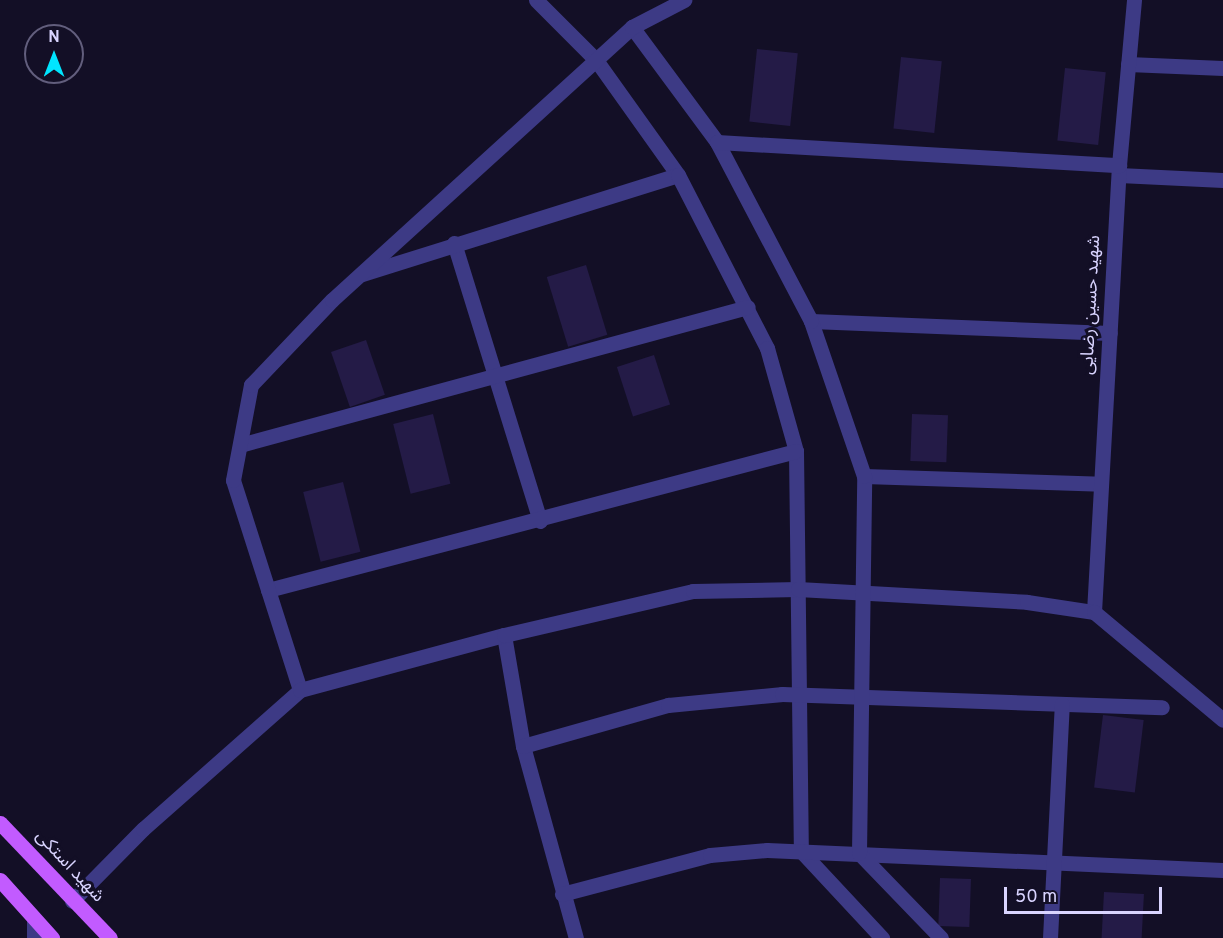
<!DOCTYPE html>
<meta charset="utf-8">
<style>
body{margin:0}
#map{position:relative;width:1223px;height:938px;overflow:hidden;background:#130f26;font-family:Overpass,"Noto Sans Arabic",sans-serif}
div>[style]{position:absolute}
.building>*{inset:0;background:#241b47;transform-origin:0 0}
.minor>*{height:15px;margin:-7.5px;padding:0 7.5px;transform-origin:7.5px;border-radius:7.5px;background:#3d3a85}
.major>*{height:15px;margin:-7.5px;padding:0 7.5px;transform-origin:7.5px;border-radius:7.5px;background:#c25bff}
span{translate:-50% -50%;white-space:nowrap;text-align:center;line-height:1.15;-webkit-text-stroke:6px #130f26;paint-order:stroke}
.street-label{font-size:18px;color:#d9d4ff}
.north{position:absolute;left:24px;top:24px;width:60px;height:60px;box-sizing:border-box;background:#130f26;border:2px solid #625e7d;border-radius:50%;rotate:0deg;font-size:16px;font-weight:700;line-height:24px;text-align:center;color:#d9d4ff}
.north::after{content:'';display:block;margin:auto;width:21px;height:27px;background:#00e5ff;clip-path:polygon(50% 0,100% 100%,50% 72%,0 100%)}
.scale{position:absolute;left:1004px;top:887px;width:158px;height:27px;box-sizing:border-box;border:3px solid #d9d4ff;border-top:0;padding-left:8px;font-size:18px;line-height:21px;white-space:nowrap;color:#d9d4ff;-webkit-text-stroke:4px #130f26;paint-order:stroke}
</style>
<div id="map">
<div class="building">
<div style="left:757px;top:49px;width:41px;height:73px;rotate:6deg"></div>
<div style="left:901px;top:57px;width:41px;height:72px;rotate:6deg"></div>
<div style="left:1065px;top:68px;width:41px;height:73px;rotate:6deg"></div>
<div style="left:586px;top:265px;width:73px;height:41px;rotate:73deg"></div>
<div style="left:366px;top:340px;width:58px;height:37px;rotate:71deg"></div>
<div style="left:654px;top:355px;width:52px;height:39px;rotate:72deg"></div>
<div style="left:433px;top:414px;width:72px;height:41px;rotate:76deg"></div>
<div style="left:912px;top:414px;width:36px;height:47px;rotate:2deg"></div>
<div style="left:343px;top:482px;width:72px;height:41px;rotate:76deg"></div>
<div style="left:1103px;top:715px;width:41px;height:73px;rotate:7deg"></div>
<div style="left:940px;top:878px;width:31px;height:48px;rotate:2deg"></div>
<div style="left:1104px;top:892px;width:40px;height:46px;rotate:3deg"></div>
</div>
<div class="minor">
<div style="left:536px;top:0;width:85px;rotate:45deg"></div>
<div style="left:596px;top:60px;width:141px;rotate:54.5deg"></div>
<div style="left:632px;top:27px;width:143px;rotate:53.5deg"></div>
<div style="left:1128px;top:64px;width:95px;rotate:2.4deg"></div>
<div style="left:1119px;top:175px;width:104px;rotate:2.8deg"></div>
<div style="left:454px;top:243px;width:291px;rotate:72.8deg"></div>
<div style="left:362px;top:274px;width:331px;rotate:-17.4deg"></div>
<div style="left:678px;top:175px;width:195px;rotate:62.8deg"></div>
<div style="left:767px;top:348px;width:107px;rotate:74.3deg"></div>
<div style="left:796px;top:451px;width:400px;rotate:89.3deg"></div>
<div style="left:801px;top:851px;width:119px;rotate:47deg"></div>
<div style="left:811px;top:321px;width:299px;rotate:2.3deg"></div>
<div style="left:240px;top:445px;width:526px;rotate:-15.2deg"></div>
<div style="left:864px;top:476px;width:237px;rotate:1.9deg"></div>
<div style="left:268px;top:590px;width:546px;rotate:-14.75deg"></div>
<div style="left:1094px;top:612px;width:448px;rotate:-86.8deg"></div>
<div style="left:1119px;top:165px;width:166px;rotate:-84.8deg"></div>
<div style="left:504px;top:635px;width:113px;rotate:80.3deg"></div>
<div style="left:523px;top:746px;width:199px;rotate:74.6deg"></div>
<div style="left:300px;top:690px;width:220px;rotate:-107.7deg"></div>
<div style="left:233px;top:480px;width:97px;rotate:-79.3deg"></div>
<div style="left:251px;top:385px;width:117px;rotate:-46.4deg"></div>
<div style="left:332px;top:300px;width:406px;rotate:-42.3deg"></div>
<div style="left:632px;top:27px;width:59px;rotate:-27.4deg"></div>
<div style="left:523px;top:746px;width:151px;rotate:-15.8deg"></div>
<div style="left:668px;top:705px;width:115px;rotate:-5.5deg"></div>
<div style="left:782px;top:694px;width:380px;rotate:2deg"></div>
<div style="left:562px;top:894px;width:153px;rotate:-14.8deg"></div>
<div style="left:710px;top:855px;width:57px;rotate:-5deg"></div>
<div style="left:767px;top:850px;width:456px;rotate:2.5deg"></div>
<div style="left:72px;top:901px;width:101px;rotate:-45.4deg"></div>
<div style="left:143px;top:829px;width:210px;rotate:-41.5deg"></div>
<div style="left:300px;top:690px;width:211px;rotate:-15.1deg"></div>
<div style="left:504px;top:635px;width:194px;rotate:-13.1deg"></div>
<div style="left:693px;top:591px;width:105px;rotate:-1.1deg"></div>
<div style="left:798px;top:589px;width:229px;rotate:3.2deg"></div>
<div style="left:1027px;top:602px;width:68px;rotate:8.5deg"></div>
<div style="left:1094px;top:612px;width:168px;rotate:39.9deg"></div>
<div style="left:34px;top:938px;width:18px;rotate:-90deg"></div>
<div style="left:941px;top:938px;width:118px;rotate:-134deg"></div>
<div style="left:859px;top:853px;width:377px;rotate:-89.2deg"></div>
<div style="left:864px;top:476px;width:164px;rotate:-108.9deg"></div>
<div style="left:811px;top:321px;width:202px;rotate:-117.7deg"></div>
<div style="left:717px;top:142px;width:403px;rotate:3.3deg"></div>
<div style="left:1050px;top:938px;width:234px;rotate:-87.1deg"></div>
</div>
<div class="major">
<div style="left:0;top:823px;width:159px;rotate:46.3deg"></div>
<div style="left:0;top:880px;width:78px;rotate:48.1deg"></div>
</div>
<div class="street-label">
<span style="left:1092px;top:305px;rotate:-87deg">شهید حسین رضایی</span>
<span style="left:69px;top:867px;rotate:47deg">شهید استکی</span>
</div>
<div class="north">N</div>
<div class="scale">50 m</div>
</div>
